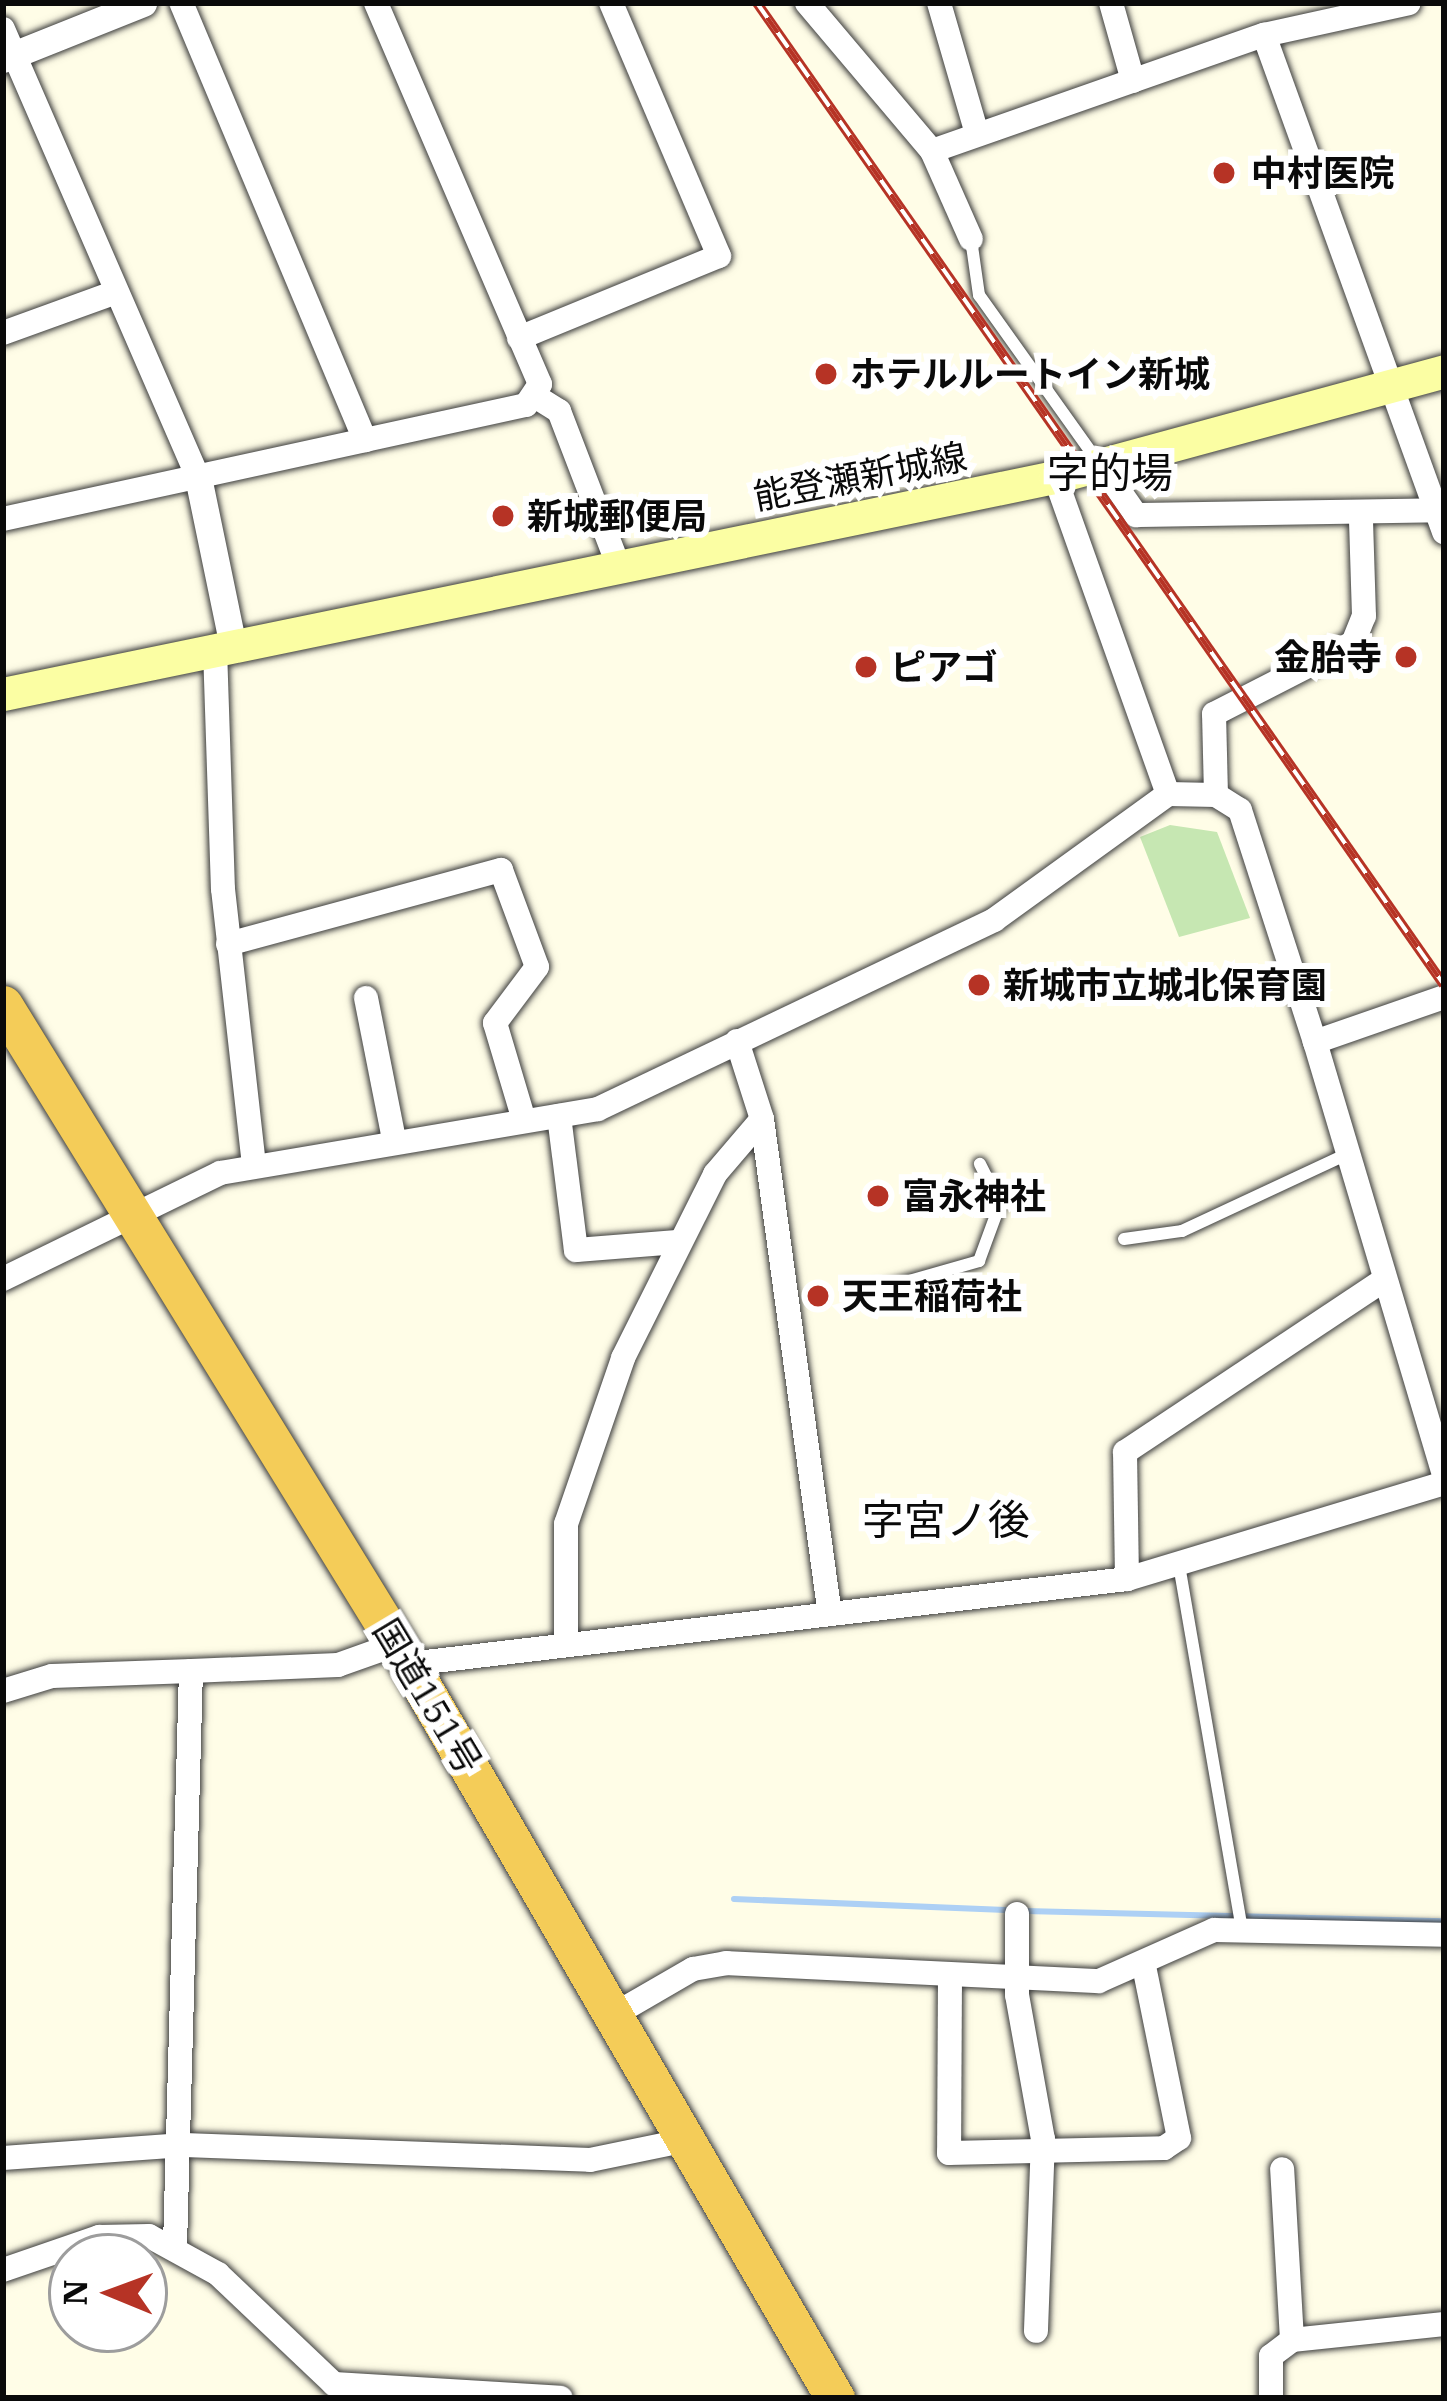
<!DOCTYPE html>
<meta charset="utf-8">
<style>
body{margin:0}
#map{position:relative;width:1447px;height:2401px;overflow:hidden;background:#fffde7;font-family:"IBM Plex Serif","Noto Sans JP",serif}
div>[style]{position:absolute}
.green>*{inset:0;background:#c6e7b2}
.stream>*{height:6px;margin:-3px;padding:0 3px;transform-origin:3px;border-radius:3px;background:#add0f5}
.roads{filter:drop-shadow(0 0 3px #3d3d3d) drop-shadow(0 0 3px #3d3d3d)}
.service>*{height:12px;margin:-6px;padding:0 6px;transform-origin:6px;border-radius:6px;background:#fff}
.minor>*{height:24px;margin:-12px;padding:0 12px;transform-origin:12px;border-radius:12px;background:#fff}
.tertiary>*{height:27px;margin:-13.5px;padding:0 13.5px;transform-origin:13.5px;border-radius:13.5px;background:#fff}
.secondary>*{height:33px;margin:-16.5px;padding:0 16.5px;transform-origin:16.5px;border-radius:16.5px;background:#fbfea3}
.trunk>*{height:39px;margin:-19.5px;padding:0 19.5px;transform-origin:19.5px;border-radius:19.5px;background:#f4cc58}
.rail>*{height:10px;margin-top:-5px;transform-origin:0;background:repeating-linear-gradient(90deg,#fff 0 18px,#b63325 0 36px);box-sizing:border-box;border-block:3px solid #b63325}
.dots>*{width:33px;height:33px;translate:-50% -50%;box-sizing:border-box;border:6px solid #fff;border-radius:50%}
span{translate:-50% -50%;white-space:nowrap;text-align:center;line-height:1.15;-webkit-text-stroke:12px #fff;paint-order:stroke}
.poi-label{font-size:36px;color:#0a0a0a;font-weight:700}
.left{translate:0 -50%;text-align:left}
.right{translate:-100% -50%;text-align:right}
.street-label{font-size:36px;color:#0a0a0a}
.quarter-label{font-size:42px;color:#0a0a0a}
.frame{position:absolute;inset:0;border:6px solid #0a0a0a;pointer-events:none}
.north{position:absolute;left:48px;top:2233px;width:120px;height:120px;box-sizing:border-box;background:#fff;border:3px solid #9d9d9d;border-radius:50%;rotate:271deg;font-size:33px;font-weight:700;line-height:48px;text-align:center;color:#0a0a0a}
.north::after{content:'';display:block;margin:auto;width:42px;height:54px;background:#b63325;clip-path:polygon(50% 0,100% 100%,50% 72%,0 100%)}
</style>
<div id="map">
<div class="green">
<div style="clip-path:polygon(1170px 825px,1217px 832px,1250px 918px,1179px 937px,1140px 837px)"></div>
</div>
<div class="stream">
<div style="left:734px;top:1899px;width:278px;rotate:2.3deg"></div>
<div style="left:1025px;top:1911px;width:419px;rotate:1.4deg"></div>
</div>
<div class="roads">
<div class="service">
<div style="left:971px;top:239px;width:57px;rotate:81.9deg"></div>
<div style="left:979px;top:295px;width:206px;rotate:54.5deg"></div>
<div style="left:1124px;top:1239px;width:59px;rotate:-7.9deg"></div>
<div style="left:1182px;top:1231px;width:184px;rotate:-25deg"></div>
<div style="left:860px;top:1295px;width:124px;rotate:-15.9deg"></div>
<div style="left:979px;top:1261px;width:61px;rotate:-69.8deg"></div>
<div style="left:1000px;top:1204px;width:45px;rotate:-116.6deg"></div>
<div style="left:1179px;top:1565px;width:370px;rotate:80.2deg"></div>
</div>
<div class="minor">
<div style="left:807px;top:3px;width:194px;rotate:49.8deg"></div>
<div style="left:932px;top:151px;width:352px;rotate:-19.3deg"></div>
<div style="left:1264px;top:35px;width:529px;rotate:70.09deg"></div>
<div style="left:939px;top:3px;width:132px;rotate:73.8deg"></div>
<div style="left:1111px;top:3px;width:81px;rotate:74.2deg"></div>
<div style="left:3px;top:29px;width:489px;rotate:66.5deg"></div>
<div style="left:1264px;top:35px;width:148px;rotate:-12.4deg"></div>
<div style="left:932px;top:151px;width:96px;rotate:66.1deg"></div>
<div style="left:3px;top:333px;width:120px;rotate:-19.9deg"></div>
<div style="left:519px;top:338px;width:216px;rotate:-22.3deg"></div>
<div style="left:719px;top:256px;width:275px;rotate:-113.1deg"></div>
<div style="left:538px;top:398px;width:25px;rotate:32deg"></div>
<div style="left:559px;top:411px;width:165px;rotate:69deg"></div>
<div style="left:365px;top:440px;width:165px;rotate:-12.3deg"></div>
<div style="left:526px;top:405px;width:25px;rotate:-56deg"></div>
<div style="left:540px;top:384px;width:415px;rotate:-113.3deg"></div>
<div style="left:1102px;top:466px;width:60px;rotate:55.2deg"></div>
<div style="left:1136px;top:515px;width:308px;rotate:-0.9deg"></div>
<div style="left:1055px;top:477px;width:337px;rotate:70.4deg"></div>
<div style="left:3px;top:519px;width:371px;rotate:-12.3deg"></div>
<div style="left:365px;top:440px;width:474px;rotate:-112.8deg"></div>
<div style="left:215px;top:649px;width:240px;rotate:88.1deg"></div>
<div style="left:223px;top:889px;width:278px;rotate:83.6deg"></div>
<div style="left:1216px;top:795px;width:81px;rotate:-91.4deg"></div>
<div style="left:1214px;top:714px;width:156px;rotate:-27.1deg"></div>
<div style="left:1353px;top:643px;width:29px;rotate:-68deg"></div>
<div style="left:1364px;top:616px;width:98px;rotate:-91.8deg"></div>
<div style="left:228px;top:944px;width:283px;rotate:-15.2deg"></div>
<div style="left:501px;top:870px;width:103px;rotate:69.6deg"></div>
<div style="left:537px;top:967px;width:70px;rotate:126.9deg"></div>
<div style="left:495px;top:1023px;width:98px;rotate:73.4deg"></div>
<div style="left:366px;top:998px;width:145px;rotate:78.8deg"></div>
<div style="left:1315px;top:1042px;width:451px;rotate:73.4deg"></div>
<div style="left:559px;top:1116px;width:135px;rotate:82.8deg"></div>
<div style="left:576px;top:1250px;width:102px;rotate:-4.5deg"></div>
<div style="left:762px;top:1119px;width:496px;rotate:82.2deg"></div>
<div style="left:3px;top:1279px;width:242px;rotate:-26deg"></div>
<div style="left:220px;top:1173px;width:383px;rotate:-9.6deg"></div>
<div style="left:598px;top:1109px;width:439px;rotate:-25.5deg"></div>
<div style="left:994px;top:920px;width:215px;rotate:-35.9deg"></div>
<div style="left:1168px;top:794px;width:48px;rotate:1.2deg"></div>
<div style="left:1216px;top:795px;width:28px;rotate:32deg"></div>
<div style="left:1240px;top:810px;width:244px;rotate:72.1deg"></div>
<div style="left:1315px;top:1042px;width:137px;rotate:-19.2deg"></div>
<div style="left:1127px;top:1579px;width:127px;rotate:-90.9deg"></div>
<div style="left:1125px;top:1452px;width:311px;rotate:-33.6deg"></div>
<div style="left:566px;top:1638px;width:114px;rotate:-90deg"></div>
<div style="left:566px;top:1524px;width:176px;rotate:-71deg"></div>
<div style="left:623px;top:1358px;width:206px;rotate:-63.4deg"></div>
<div style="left:715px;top:1174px;width:72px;rotate:-49.5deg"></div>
<div style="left:762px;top:1119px;width:82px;rotate:-107.8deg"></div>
<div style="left:409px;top:1664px;width:723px;rotate:-6.75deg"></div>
<div style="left:1127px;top:1579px;width:331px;rotate:-16.8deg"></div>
<div style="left:3px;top:1691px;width:51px;rotate:-17deg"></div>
<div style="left:52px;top:1676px;width:139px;rotate:-2.1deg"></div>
<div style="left:1017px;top:1914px;width:81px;rotate:90deg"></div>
<div style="left:1017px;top:1995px;width:146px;rotate:79.8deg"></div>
<div style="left:1043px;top:2139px;width:192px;rotate:92.1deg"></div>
<div style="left:950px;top:1975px;width:178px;rotate:90.3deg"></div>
<div style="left:949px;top:2153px;width:215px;rotate:-1.3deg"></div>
<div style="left:1164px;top:2148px;width:18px;rotate:-34deg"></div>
<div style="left:1179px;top:2138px;width:176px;rotate:-101.5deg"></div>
<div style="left:617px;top:2013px;width:88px;rotate:-30.1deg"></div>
<div style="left:693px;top:1969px;width:34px;rotate:-10deg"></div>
<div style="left:726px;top:1963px;width:373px;rotate:2.8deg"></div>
<div style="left:1099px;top:1981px;width:126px;rotate:-23.9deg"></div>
<div style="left:1214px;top:1930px;width:230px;rotate:1.2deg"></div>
<div style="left:3px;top:2158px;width:181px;rotate:-4.1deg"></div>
<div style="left:184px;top:2145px;width:406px;rotate:2.1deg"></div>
<div style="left:590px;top:2160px;width:104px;rotate:-11.6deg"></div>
<div style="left:175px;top:2246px;width:575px;rotate:-88.41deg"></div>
<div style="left:191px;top:1671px;width:147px;rotate:-2.3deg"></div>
<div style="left:338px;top:1665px;width:63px;rotate:-19.6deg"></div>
<div style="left:3px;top:2270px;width:102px;rotate:-19deg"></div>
<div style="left:99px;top:2237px;width:50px;rotate:-1.1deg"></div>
<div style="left:149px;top:2236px;width:79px;rotate:28.8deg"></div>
<div style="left:218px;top:2274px;width:160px;rotate:43.5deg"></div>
<div style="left:334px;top:2384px;width:227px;rotate:3.5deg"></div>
<div style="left:1292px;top:2340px;width:153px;rotate:-6deg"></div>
<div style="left:1271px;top:2398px;width:42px;rotate:-90deg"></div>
<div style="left:1271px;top:2356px;width:26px;rotate:-37deg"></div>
<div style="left:1292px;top:2340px;width:171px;rotate:-93.3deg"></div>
</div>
<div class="tertiary">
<div style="left:3px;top:59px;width:151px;rotate:-21.8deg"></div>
<div style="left:198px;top:477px;width:173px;rotate:78.3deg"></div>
</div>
<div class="secondary">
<div style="left:3px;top:694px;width:1074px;rotate:-11.66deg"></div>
<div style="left:1055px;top:477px;width:403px;rotate:-15.2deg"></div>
</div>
<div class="trunk">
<div style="left:3px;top:1005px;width:774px;rotate:58.36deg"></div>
<div style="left:409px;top:1664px;width:849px;rotate:59.87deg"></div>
</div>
</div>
<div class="rail">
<div style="left:757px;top:3px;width:1198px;rotate:55.02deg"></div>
</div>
<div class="dots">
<div style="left:1224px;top:173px;background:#b63325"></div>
<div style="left:826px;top:374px;background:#b63325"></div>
<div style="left:503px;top:516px;background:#b63325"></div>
<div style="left:1406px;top:657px;background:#b63325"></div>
<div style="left:866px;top:667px;background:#b63325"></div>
<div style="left:979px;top:985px;background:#b63325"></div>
<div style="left:878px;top:1196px;background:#b63325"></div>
<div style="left:818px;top:1296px;background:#b63325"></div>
</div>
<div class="poi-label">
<span class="left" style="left:1251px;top:173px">中村医院</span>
<span class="left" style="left:850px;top:374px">ホテルルートイン新城</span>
<span class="left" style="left:527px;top:516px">新城郵便局</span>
<span class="right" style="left:1382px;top:657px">金胎寺</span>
<span class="left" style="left:890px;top:667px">ピアゴ</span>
<span class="left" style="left:1003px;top:985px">新城市立城北保育園</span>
<span class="left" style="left:902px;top:1196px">富永神社</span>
<span class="left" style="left:842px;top:1296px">天王稲荷社</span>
</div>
<div class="street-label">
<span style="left:860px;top:476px;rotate:-11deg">能登瀬新城線</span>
<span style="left:428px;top:1696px;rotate:59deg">国道151号</span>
</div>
<div class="quarter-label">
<span style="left:1110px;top:473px">字的場</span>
<span style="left:946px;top:1520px">字宮ノ後</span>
</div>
<div class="frame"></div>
<div class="north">N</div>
</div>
